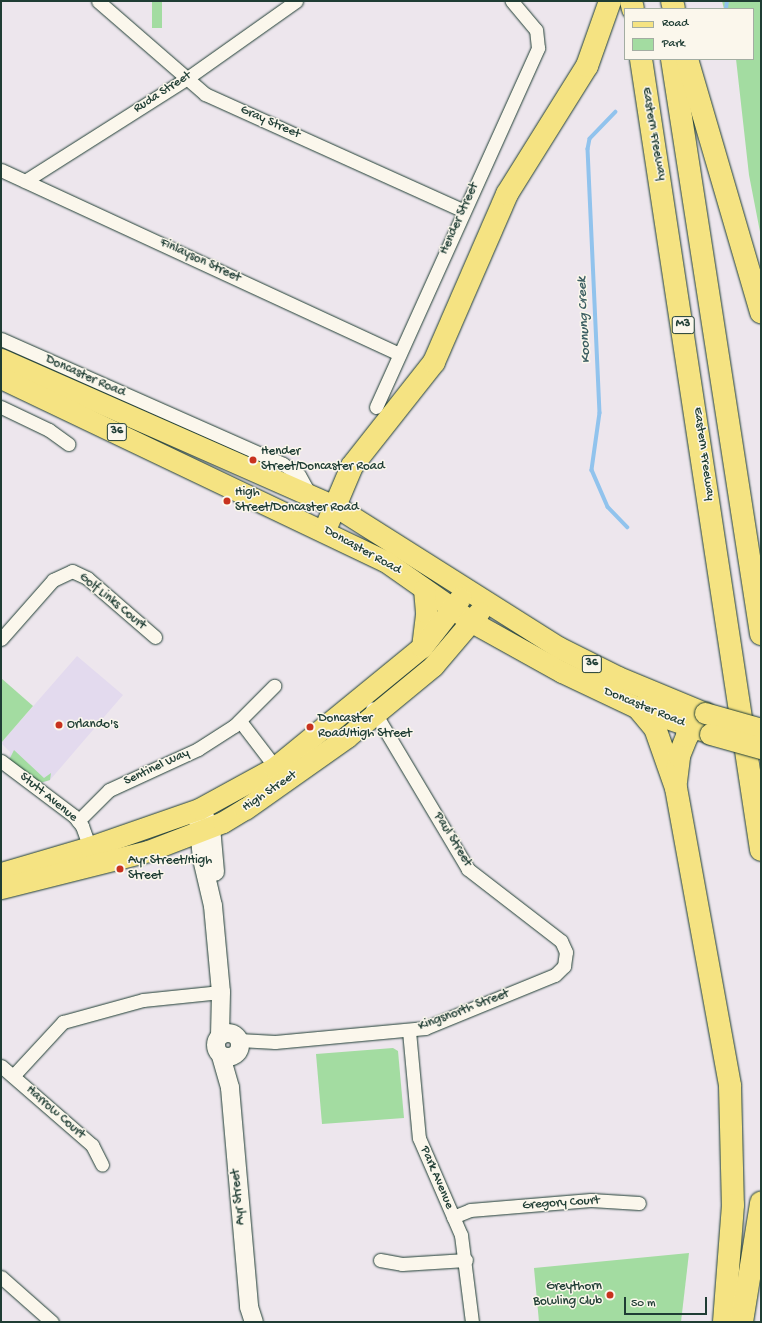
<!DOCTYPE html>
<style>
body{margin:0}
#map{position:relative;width:762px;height:1323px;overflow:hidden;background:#ede6ed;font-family:"Gochi Hand",sans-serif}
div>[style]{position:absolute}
.built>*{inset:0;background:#e3daee}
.green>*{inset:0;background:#a3dca1;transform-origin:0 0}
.stream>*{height:3.5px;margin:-1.75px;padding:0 1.75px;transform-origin:1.75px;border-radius:1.75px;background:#91c3ed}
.roads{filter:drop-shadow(0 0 1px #1f3d34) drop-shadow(0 0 1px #1f3d34)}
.street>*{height:13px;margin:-6.5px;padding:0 6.5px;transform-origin:6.5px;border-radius:6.5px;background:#fbf7ec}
.secondary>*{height:18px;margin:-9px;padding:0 9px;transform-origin:9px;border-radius:9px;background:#fbf7ec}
.secondary>.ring{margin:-9px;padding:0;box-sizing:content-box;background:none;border:18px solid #fbf7ec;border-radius:50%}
.primary>*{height:21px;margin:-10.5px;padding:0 10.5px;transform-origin:10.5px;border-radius:10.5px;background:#f5e382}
.highway>*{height:22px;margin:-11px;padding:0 11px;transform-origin:11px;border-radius:11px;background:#f5e382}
.bridges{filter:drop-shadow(0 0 1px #1f3d34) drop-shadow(0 0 1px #1f3d34)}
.primary-bridge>*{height:21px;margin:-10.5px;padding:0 10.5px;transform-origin:10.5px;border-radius:10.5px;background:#f5e382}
.dots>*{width:11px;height:11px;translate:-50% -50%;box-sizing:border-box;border:2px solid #fbf7ec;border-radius:50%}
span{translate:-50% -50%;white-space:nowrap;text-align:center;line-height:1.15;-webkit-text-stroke:3px #fbf7ec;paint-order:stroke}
.shield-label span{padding:1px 3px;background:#fbf7ec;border:1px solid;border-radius:3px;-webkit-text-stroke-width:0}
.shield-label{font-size:12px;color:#1f3d34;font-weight:700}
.street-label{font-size:13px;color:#1f3d34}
.poi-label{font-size:13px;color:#1f3d34}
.left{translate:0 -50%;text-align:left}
.right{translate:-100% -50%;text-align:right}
.water-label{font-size:14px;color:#3c5e62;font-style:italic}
.frame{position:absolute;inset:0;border:2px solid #1f3d34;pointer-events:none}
.legend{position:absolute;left:624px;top:8px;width:130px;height:52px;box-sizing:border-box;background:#fbf7ec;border:1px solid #a3ada2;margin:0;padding:5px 7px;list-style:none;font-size:12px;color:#1f3d34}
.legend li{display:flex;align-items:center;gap:8px;height:20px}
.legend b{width:20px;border:1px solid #a3ada2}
.scale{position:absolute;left:624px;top:1297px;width:83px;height:18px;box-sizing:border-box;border:2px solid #1f3d34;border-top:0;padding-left:5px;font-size:12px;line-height:14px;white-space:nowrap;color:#1f3d34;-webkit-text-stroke:3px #fbf7ec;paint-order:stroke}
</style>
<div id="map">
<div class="built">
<div style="clip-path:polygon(77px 656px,123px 695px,50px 780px,42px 783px,9px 758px,10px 752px,1px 743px)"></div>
</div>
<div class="green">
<div style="left:152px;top:1px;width:10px;height:27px"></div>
<div style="clip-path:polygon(722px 1px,761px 1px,761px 237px,749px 175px,736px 59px,753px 59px,753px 9px,724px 9px)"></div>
<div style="clip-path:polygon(1px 678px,33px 706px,1px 743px)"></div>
<div style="clip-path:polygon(14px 750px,44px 778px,51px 773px,50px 780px,40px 783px,9px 760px)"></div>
<div style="clip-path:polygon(393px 1048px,398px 1051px,404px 1118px,322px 1124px,316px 1054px)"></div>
<div style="clip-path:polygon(689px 1253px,681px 1322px,539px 1322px,534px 1268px)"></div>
</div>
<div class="stream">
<div style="left:726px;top:9px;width:8px;rotate:-83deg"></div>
<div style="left:616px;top:112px;width:37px;rotate:134deg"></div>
<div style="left:590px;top:139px;width:10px;rotate:101deg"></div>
<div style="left:588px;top:149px;width:264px;rotate:87.4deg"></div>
<div style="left:600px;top:413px;width:58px;rotate:98deg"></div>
<div style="left:592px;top:470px;width:40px;rotate:66.6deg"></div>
<div style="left:608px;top:507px;width:28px;rotate:46deg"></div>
</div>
<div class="roads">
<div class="street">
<div style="left:98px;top:1px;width:142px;rotate:41deg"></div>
<div style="left:205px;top:94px;width:284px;rotate:24.3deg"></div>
<div style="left:1px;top:170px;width:439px;rotate:24.8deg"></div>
<div style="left:25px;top:181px;width:191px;rotate:-32.4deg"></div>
<div style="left:186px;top:79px;width:135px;rotate:-35.3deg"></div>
<div style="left:1px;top:339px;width:308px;rotate:23.9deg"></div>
<div style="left:283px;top:464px;width:19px;rotate:35deg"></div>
<div style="left:299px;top:475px;width:23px;rotate:61deg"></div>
<div style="left:1px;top:407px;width:53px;rotate:25.6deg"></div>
<div style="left:49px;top:430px;width:24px;rotate:36deg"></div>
<div style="left:376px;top:407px;width:394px;rotate:-65.7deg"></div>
<div style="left:538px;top:48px;width:18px;rotate:-96deg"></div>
<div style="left:536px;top:30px;width:38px;rotate:-130deg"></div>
<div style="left:1px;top:639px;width:79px;rotate:-48.6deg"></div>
<div style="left:53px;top:580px;width:21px;rotate:-25deg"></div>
<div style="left:72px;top:571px;width:17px;rotate:25deg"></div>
<div style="left:87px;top:578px;width:90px;rotate:40.9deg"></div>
<div style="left:240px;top:721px;width:64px;rotate:52.6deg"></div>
<div style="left:1px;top:761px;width:91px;rotate:37deg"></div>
<div style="left:74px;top:816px;width:13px;rotate:51deg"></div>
<div style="left:82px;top:826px;width:30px;rotate:70deg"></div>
<div style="left:78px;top:821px;width:44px;rotate:-45deg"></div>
<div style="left:109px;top:790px;width:98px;rotate:-24.7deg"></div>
<div style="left:198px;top:749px;width:43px;rotate:-32.6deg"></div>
<div style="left:234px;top:726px;width:57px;rotate:-45deg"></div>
<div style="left:409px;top:1031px;width:107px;rotate:84.7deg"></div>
<div style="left:419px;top:1138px;width:106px;rotate:66.6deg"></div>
<div style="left:461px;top:1235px;width:88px;rotate:82.8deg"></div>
<div style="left:239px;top:1040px;width:36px;rotate:3deg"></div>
<div style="left:275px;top:1042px;width:151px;rotate:-5.3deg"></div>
<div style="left:425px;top:1028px;width:140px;rotate:-22.2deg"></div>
<div style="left:555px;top:975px;width:13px;rotate:-45deg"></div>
<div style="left:564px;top:966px;width:14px;rotate:-82deg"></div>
<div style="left:566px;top:952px;width:12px;rotate:-114deg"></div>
<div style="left:561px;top:941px;width:118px;rotate:-142.3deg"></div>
<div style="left:468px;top:869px;width:187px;rotate:-120.8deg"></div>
<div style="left:1px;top:1066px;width:121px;rotate:41deg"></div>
<div style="left:92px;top:1145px;width:22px;rotate:63deg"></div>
<div style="left:13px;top:1076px;width:74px;rotate:-47.2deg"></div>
<div style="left:63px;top:1022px;width:83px;rotate:-15.4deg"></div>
<div style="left:143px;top:1000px;width:78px;rotate:-5.9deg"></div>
<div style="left:453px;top:1217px;width:18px;rotate:-22deg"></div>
<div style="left:470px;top:1210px;width:121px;rotate:-4.7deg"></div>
<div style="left:591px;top:1200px;width:48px;rotate:3.6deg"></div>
<div style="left:380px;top:1260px;width:22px;rotate:10deg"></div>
<div style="left:402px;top:1264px;width:64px;rotate:-3.6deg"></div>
<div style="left:1px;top:1277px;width:68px;rotate:41.4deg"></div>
</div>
<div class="secondary">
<div style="left:204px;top:816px;width:13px;rotate:58deg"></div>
<div style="left:211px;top:827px;width:45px;rotate:84.9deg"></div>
<div style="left:198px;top:817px;width:42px;rotate:84.6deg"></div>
<div style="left:202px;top:859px;width:48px;rotate:76.8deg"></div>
<div style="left:213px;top:906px;width:86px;rotate:84.7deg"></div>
<div style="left:221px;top:992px;width:44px;rotate:91.3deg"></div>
<div class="ring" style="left:216px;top:1033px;width:6px;height:6px"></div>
<div style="left:221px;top:1056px;width:33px;rotate:74deg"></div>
<div style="left:230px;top:1088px;width:220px;rotate:85deg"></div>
<div style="left:249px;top:1307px;width:16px;rotate:72deg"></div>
</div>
<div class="primary">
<div style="left:1px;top:359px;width:365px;rotate:23.8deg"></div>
<div style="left:335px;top:506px;width:264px;rotate:32.3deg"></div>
<div style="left:558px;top:647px;width:67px;rotate:26.6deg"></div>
<div style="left:618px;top:677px;width:94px;rotate:22.5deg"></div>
<div style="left:1px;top:378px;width:425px;rotate:25.5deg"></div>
<div style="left:385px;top:561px;width:106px;rotate:35deg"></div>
<div style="left:472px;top:622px;width:103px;rotate:29.1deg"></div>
<div style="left:562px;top:672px;width:84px;rotate:25.3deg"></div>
<div style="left:638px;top:708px;width:76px;rotate:19.1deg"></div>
<div style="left:422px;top:647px;width:35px;rotate:-83deg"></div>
<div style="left:426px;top:612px;width:23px;rotate:-95deg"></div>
<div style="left:1px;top:873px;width:93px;rotate:-16.3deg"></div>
<div style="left:90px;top:847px;width:115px;rotate:-19.2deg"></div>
<div style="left:199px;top:809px;width:85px;rotate:-28.7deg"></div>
<div style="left:274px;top:768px;width:191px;rotate:-39.3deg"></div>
<div style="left:422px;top:647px;width:62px;rotate:-52.2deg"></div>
<div style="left:1px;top:888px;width:152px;rotate:-14.1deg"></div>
<div style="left:148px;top:851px;width:80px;rotate:-21.1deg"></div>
<div style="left:223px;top:822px;width:26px;rotate:-31deg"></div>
<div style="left:245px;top:809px;width:125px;rotate:-35.2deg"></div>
<div style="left:347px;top:737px;width:112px;rotate:-39.5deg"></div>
<div style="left:433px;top:666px;width:71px;rotate:-49.6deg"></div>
</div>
<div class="highway">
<div style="left:631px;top:1px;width:8px;rotate:76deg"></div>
<div style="left:672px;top:1px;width:8px;rotate:76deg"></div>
<div style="left:641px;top:59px;width:800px;rotate:81.37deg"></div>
<div style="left:672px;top:59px;width:582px;rotate:81.2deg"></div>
<div style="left:687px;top:59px;width:264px;rotate:73.7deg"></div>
<div style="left:325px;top:530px;width:69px;rotate:-67.1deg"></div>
<div style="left:352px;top:466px;width:132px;rotate:-51.7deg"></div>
<div style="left:434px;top:362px;width:183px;rotate:-66.5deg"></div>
<div style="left:507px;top:194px;width:151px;rotate:-58deg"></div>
<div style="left:587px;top:66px;width:69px;rotate:-70.5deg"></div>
<div style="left:638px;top:708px;width:26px;rotate:50deg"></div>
<div style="left:655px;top:728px;width:64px;rotate:70.7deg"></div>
<div style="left:676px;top:788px;width:303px;rotate:79.7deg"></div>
<div style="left:730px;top:1086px;width:119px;rotate:88.6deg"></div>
<div style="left:733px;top:1205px;width:117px;rotate:94.4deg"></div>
<div style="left:676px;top:782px;width:26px;rotate:-83deg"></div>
<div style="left:679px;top:756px;width:22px;rotate:-68deg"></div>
<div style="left:687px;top:736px;width:29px;rotate:-52deg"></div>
<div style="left:742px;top:1322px;width:121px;rotate:-80.9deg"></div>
</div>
</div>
<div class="bridges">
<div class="primary-bridge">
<div style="left:705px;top:713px;width:58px;rotate:15.9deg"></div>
<div style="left:710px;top:734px;width:53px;rotate:15.4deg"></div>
</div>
</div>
<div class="dots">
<div style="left:253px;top:460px;background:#c8321e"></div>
<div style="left:227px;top:501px;background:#c8321e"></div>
<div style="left:59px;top:725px;background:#c8321e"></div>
<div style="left:310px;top:727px;background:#c8321e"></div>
<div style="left:120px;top:869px;background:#c8321e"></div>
<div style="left:610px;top:1295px;background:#c8321e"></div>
</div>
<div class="shield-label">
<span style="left:683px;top:325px">M3</span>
<span style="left:117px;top:432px">36</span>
<span style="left:592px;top:664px">36</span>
</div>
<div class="street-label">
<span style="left:163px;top:93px;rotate:-33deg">Ruda Street</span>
<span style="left:270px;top:123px;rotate:24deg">Gray Street</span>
<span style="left:653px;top:134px;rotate:80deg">Eastern Freeway</span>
<span style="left:460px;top:219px;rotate:-66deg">Hender Street</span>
<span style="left:200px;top:261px;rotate:25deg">Finlayson Street</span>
<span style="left:85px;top:377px;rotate:24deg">Doncaster Road</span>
<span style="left:703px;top:454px;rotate:82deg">Eastern Freeway</span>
<span style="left:362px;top:551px;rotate:29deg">Doncaster Road</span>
<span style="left:112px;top:602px;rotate:39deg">Golf Links Court</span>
<span style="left:644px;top:708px;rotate:22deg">Doncaster Road</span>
<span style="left:157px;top:768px;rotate:-25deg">Sentinel Way</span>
<span style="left:270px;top:792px;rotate:-34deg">High Street</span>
<span style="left:48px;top:798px;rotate:39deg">Stutt Avenue</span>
<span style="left:452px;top:840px;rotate:58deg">Paul Street</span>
<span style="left:464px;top:1011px;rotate:-21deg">Kingsnorth Street</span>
<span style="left:55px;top:1113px;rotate:41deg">Harrow Court</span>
<span style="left:436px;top:1178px;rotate:67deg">Park Avenue</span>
<span style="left:239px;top:1197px;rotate:-96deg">Ayr Street</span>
<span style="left:561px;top:1204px;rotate:-4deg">Gregory Court</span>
</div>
<div class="poi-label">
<span class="left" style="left:261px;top:460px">Hender<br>Street/Doncaster Road</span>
<span class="left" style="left:235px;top:501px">High<br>Street/Doncaster Road</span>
<span class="left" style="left:318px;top:727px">Doncaster<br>Road/High Street</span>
<span class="left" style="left:67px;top:725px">Orlando's</span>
<span class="left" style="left:128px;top:869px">Ayr Street/High<br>Street</span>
<span class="right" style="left:602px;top:1295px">Greythorn<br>Bowling Club</span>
</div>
<div class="water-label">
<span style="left:585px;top:320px;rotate:-93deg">Koonung Creek</span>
</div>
<div class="frame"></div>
<ul class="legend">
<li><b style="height:5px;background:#f5e382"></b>Road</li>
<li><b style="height:11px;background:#a3dca1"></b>Park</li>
</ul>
<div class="scale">50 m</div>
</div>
